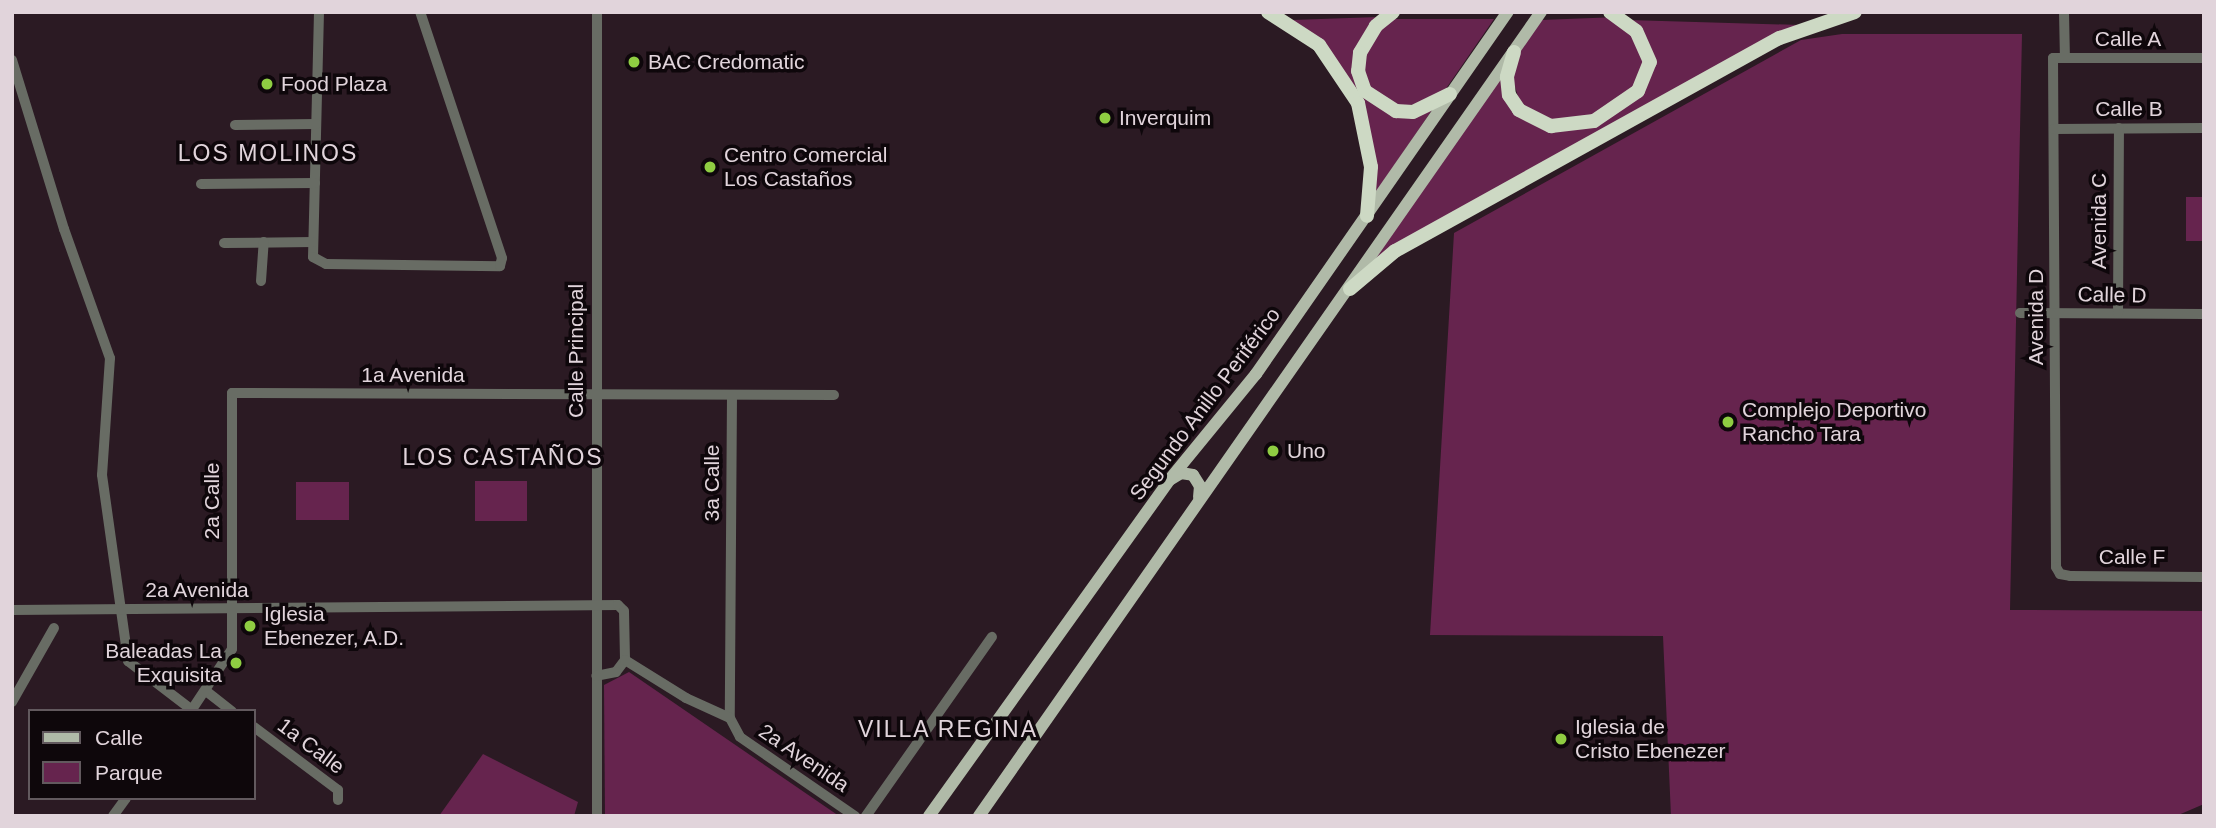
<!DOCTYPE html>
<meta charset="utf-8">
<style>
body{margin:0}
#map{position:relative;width:2216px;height:828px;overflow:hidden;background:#2b1a23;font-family:Arial,sans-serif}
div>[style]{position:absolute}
.green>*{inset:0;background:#66244e;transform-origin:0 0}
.minor>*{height:10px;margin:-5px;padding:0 5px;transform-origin:5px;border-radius:5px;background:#686c64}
.major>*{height:12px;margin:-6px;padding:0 6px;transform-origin:6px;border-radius:6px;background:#b0baa8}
.highway>*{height:14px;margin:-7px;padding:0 7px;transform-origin:7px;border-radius:7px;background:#cdd9c4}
.dots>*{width:19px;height:19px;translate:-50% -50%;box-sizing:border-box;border:4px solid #0e070b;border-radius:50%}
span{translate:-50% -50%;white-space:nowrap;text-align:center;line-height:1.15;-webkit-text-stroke:7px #0e070b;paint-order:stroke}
.street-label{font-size:21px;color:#e1d4db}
.poi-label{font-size:21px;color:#e1d4db}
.left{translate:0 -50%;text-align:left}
.right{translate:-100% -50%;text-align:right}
.neighbourhood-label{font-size:23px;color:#e1d4db;letter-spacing:2px}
.frame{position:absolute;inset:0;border:14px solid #e1d4db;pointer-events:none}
.legend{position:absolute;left:28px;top:709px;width:228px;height:91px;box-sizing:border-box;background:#0e070b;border:2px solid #62595e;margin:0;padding:9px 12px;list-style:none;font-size:21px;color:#e1d4db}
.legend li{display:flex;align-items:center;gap:14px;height:35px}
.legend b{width:35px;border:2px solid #62595e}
</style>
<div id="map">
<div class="green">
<div style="clip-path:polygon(1378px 17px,1354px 70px,1382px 110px,1432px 110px,1372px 198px,1363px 104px,1292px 20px)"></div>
<div style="clip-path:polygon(1618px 17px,1631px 32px,1645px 63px,1635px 88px,1591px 116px,1551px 121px,1521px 106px,1512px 77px,1516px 57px,1541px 20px)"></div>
<div style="clip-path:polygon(1392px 19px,1494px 19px,1443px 93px,1430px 102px,1397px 107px,1369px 89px,1362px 69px,1371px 39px)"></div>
<div style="clip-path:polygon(1628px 20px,1800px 25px,1372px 263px,1504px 72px,1503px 82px,1541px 127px,1627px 107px,1654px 64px)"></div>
<div style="clip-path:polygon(1842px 34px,2022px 34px,2010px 610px,2204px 611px,2204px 804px,2176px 816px,1671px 816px,1663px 636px,1430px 635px,1454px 233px,1801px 40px)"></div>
<div style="left:2186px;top:197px;width:18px;height:44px"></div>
<div style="left:475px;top:481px;width:52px;height:40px"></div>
<div style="left:349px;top:482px;width:38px;height:53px;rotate:90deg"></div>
<div style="clip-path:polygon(629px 672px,839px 816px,605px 816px,604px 685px)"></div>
<div style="clip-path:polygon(483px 754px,578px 802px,574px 816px,439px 816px)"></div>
</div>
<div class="minor">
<div style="left:319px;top:12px;width:245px;rotate:91.4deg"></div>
<div style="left:313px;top:257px;width:15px;rotate:28deg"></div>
<div style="left:326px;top:264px;width:174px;rotate:0.7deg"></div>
<div style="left:500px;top:266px;width:8px;rotate:-76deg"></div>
<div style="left:502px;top:258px;width:259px;rotate:-108.4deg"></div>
<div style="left:597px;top:12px;width:804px;rotate:90deg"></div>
<div style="left:2064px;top:12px;width:46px;rotate:88.8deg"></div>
<div style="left:2204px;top:58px;width:151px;rotate:180deg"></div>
<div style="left:2053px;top:58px;width:509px;rotate:89.66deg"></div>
<div style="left:2056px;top:567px;width:8px;rotate:60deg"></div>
<div style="left:2060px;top:574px;width:10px;rotate:11deg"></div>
<div style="left:2070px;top:576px;width:134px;rotate:0.4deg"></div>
<div style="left:12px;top:60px;width:177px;rotate:72.9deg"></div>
<div style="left:64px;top:229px;width:137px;rotate:70.4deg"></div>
<div style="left:110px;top:358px;width:117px;rotate:93.9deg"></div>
<div style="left:102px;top:475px;width:188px;rotate:82deg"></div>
<div style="left:128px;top:661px;width:81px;rotate:37.4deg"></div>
<div style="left:235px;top:125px;width:81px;rotate:-0.7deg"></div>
<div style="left:2054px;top:129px;width:150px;rotate:-0.4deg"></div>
<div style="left:201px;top:184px;width:114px;rotate:-0.5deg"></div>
<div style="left:224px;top:243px;width:89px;rotate:-0.6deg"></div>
<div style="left:261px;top:281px;width:39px;rotate:-86deg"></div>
<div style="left:2020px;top:313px;width:184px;rotate:0.3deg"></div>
<div style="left:2118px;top:313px;width:185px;rotate:-89.7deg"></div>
<div style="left:732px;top:395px;width:323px;rotate:90.4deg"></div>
<div style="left:730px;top:718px;width:21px;rotate:62deg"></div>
<div style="left:740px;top:737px;width:140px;rotate:34.5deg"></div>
<div style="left:12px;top:610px;width:606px;rotate:-0.47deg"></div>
<div style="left:618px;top:605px;width:8px;rotate:45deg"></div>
<div style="left:624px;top:611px;width:49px;rotate:88.8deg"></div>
<div style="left:625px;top:660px;width:15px;rotate:127deg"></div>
<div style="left:616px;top:672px;width:20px;rotate:169deg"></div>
<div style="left:625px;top:660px;width:72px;rotate:31.9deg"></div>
<div style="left:686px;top:698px;width:48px;rotate:24.4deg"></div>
<div style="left:206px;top:691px;width:33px;rotate:38deg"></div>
<div style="left:12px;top:702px;width:85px;rotate:-60.4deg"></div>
<div style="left:191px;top:711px;width:74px;rotate:-56.5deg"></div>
<div style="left:232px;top:649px;width:256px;rotate:-90deg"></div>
<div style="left:232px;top:393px;width:602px;rotate:0.19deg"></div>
<div style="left:254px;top:727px;width:105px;rotate:36.9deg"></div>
<div style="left:338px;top:790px;width:10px;rotate:90deg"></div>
<div style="left:113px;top:816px;width:22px;rotate:-54deg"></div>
<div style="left:866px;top:816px;width:219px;rotate:-54.9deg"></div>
</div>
<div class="major">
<div style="left:1171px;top:479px;width:12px;rotate:-31deg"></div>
<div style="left:1181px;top:473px;width:12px;rotate:9deg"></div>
<div style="left:1193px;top:475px;width:13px;rotate:58deg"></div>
<div style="left:1200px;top:486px;width:11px;rotate:95deg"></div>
<div style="left:929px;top:816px;width:414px;rotate:-54.4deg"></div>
<div style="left:1170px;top:479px;width:136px;rotate:-50.7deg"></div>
<div style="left:1256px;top:374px;width:441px;rotate:-55.2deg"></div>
<div style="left:979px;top:816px;width:981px;rotate:-55.05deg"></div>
</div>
<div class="highway">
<div style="left:1268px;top:12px;width:61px;rotate:32.9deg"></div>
<div style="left:1319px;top:45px;width:70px;rotate:56.1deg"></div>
<div style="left:1358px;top:103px;width:65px;rotate:78.5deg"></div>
<div style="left:1371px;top:167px;width:49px;rotate:94.7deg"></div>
<div style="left:1393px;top:12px;width:22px;rotate:141deg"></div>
<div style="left:1376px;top:26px;width:31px;rotate:121deg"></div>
<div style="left:1360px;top:53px;width:18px;rotate:96deg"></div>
<div style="left:1358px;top:71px;width:21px;rotate:71deg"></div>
<div style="left:1365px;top:91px;width:37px;rotate:33deg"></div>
<div style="left:1396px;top:111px;width:17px;rotate:3deg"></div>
<div style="left:1413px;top:112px;width:41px;rotate:-25.9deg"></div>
<div style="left:1514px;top:52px;width:26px;rotate:106deg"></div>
<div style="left:1507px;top:77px;width:18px;rotate:84deg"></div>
<div style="left:1509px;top:95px;width:18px;rotate:56deg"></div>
<div style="left:1519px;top:110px;width:36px;rotate:27deg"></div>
<div style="left:1551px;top:126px;width:43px;rotate:-6.6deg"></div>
<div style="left:1594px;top:121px;width:53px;rotate:-34.3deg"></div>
<div style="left:1638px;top:91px;width:31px;rotate:-68deg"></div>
<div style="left:1650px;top:62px;width:34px;rotate:-114deg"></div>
<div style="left:1636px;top:31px;width:32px;rotate:-144deg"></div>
<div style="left:1350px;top:289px;width:59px;rotate:-40.2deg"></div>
<div style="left:1395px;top:251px;width:440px;rotate:-29deg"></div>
<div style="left:1780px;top:38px;width:79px;rotate:-19.1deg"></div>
</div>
<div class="dots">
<div style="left:634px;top:62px;background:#8fcd42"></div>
<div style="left:267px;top:84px;background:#8fcd42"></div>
<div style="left:1105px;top:118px;background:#8fcd42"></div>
<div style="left:710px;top:167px;background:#8fcd42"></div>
<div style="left:1728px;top:422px;background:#8fcd42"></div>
<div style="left:1273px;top:451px;background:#8fcd42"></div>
<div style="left:250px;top:626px;background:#8fcd42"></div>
<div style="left:236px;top:663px;background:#8fcd42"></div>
<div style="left:1561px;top:739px;background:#8fcd42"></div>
</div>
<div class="street-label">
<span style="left:2128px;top:39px">Calle A</span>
<span style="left:2129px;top:109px">Calle B</span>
<span style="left:2099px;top:221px;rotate:-90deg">Avenida C</span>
<span style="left:2112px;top:295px;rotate:1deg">Calle D</span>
<span style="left:2036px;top:317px;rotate:-90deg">Avenida D</span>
<span style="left:576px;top:351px;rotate:-90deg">Calle Principal</span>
<span style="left:413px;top:375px">1a Avenida</span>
<span style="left:1205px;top:404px;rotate:-53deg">Segundo Anillo Periférico</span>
<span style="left:712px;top:483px;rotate:-90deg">3a Calle</span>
<span style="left:212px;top:501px;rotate:-90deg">2a Calle</span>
<span style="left:2132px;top:557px">Calle F</span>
<span style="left:197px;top:590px">2a Avenida</span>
<span style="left:311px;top:746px;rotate:37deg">1a Calle</span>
<span style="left:804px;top:758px;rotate:34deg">2a Avenida</span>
</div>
<div class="poi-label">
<span class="left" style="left:648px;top:62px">BAC Credomatic</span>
<span class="left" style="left:281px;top:84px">Food Plaza</span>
<span class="left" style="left:1119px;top:118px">Inverquim</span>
<span class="left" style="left:724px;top:167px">Centro Comercial<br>Los Castaños</span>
<span class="left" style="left:1742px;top:422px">Complejo Deportivo<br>Rancho Tara</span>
<span class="left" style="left:1287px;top:451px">Uno</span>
<span class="left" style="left:264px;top:626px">Iglesia<br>Ebenezer, A.D.</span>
<span class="right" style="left:222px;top:663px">Baleadas La<br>Exquisita</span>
<span class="left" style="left:1575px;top:739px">Iglesia de<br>Cristo Ebenezer</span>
</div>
<div class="neighbourhood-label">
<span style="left:268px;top:153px">LOS MOLINOS</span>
<span style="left:503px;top:457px">LOS CASTAÑOS</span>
<span style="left:948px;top:729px">VILLA REGINA</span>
</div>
<div class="frame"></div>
<ul class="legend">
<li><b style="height:9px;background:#b0baa8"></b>Calle</li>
<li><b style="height:19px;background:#66244e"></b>Parque</li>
</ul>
</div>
